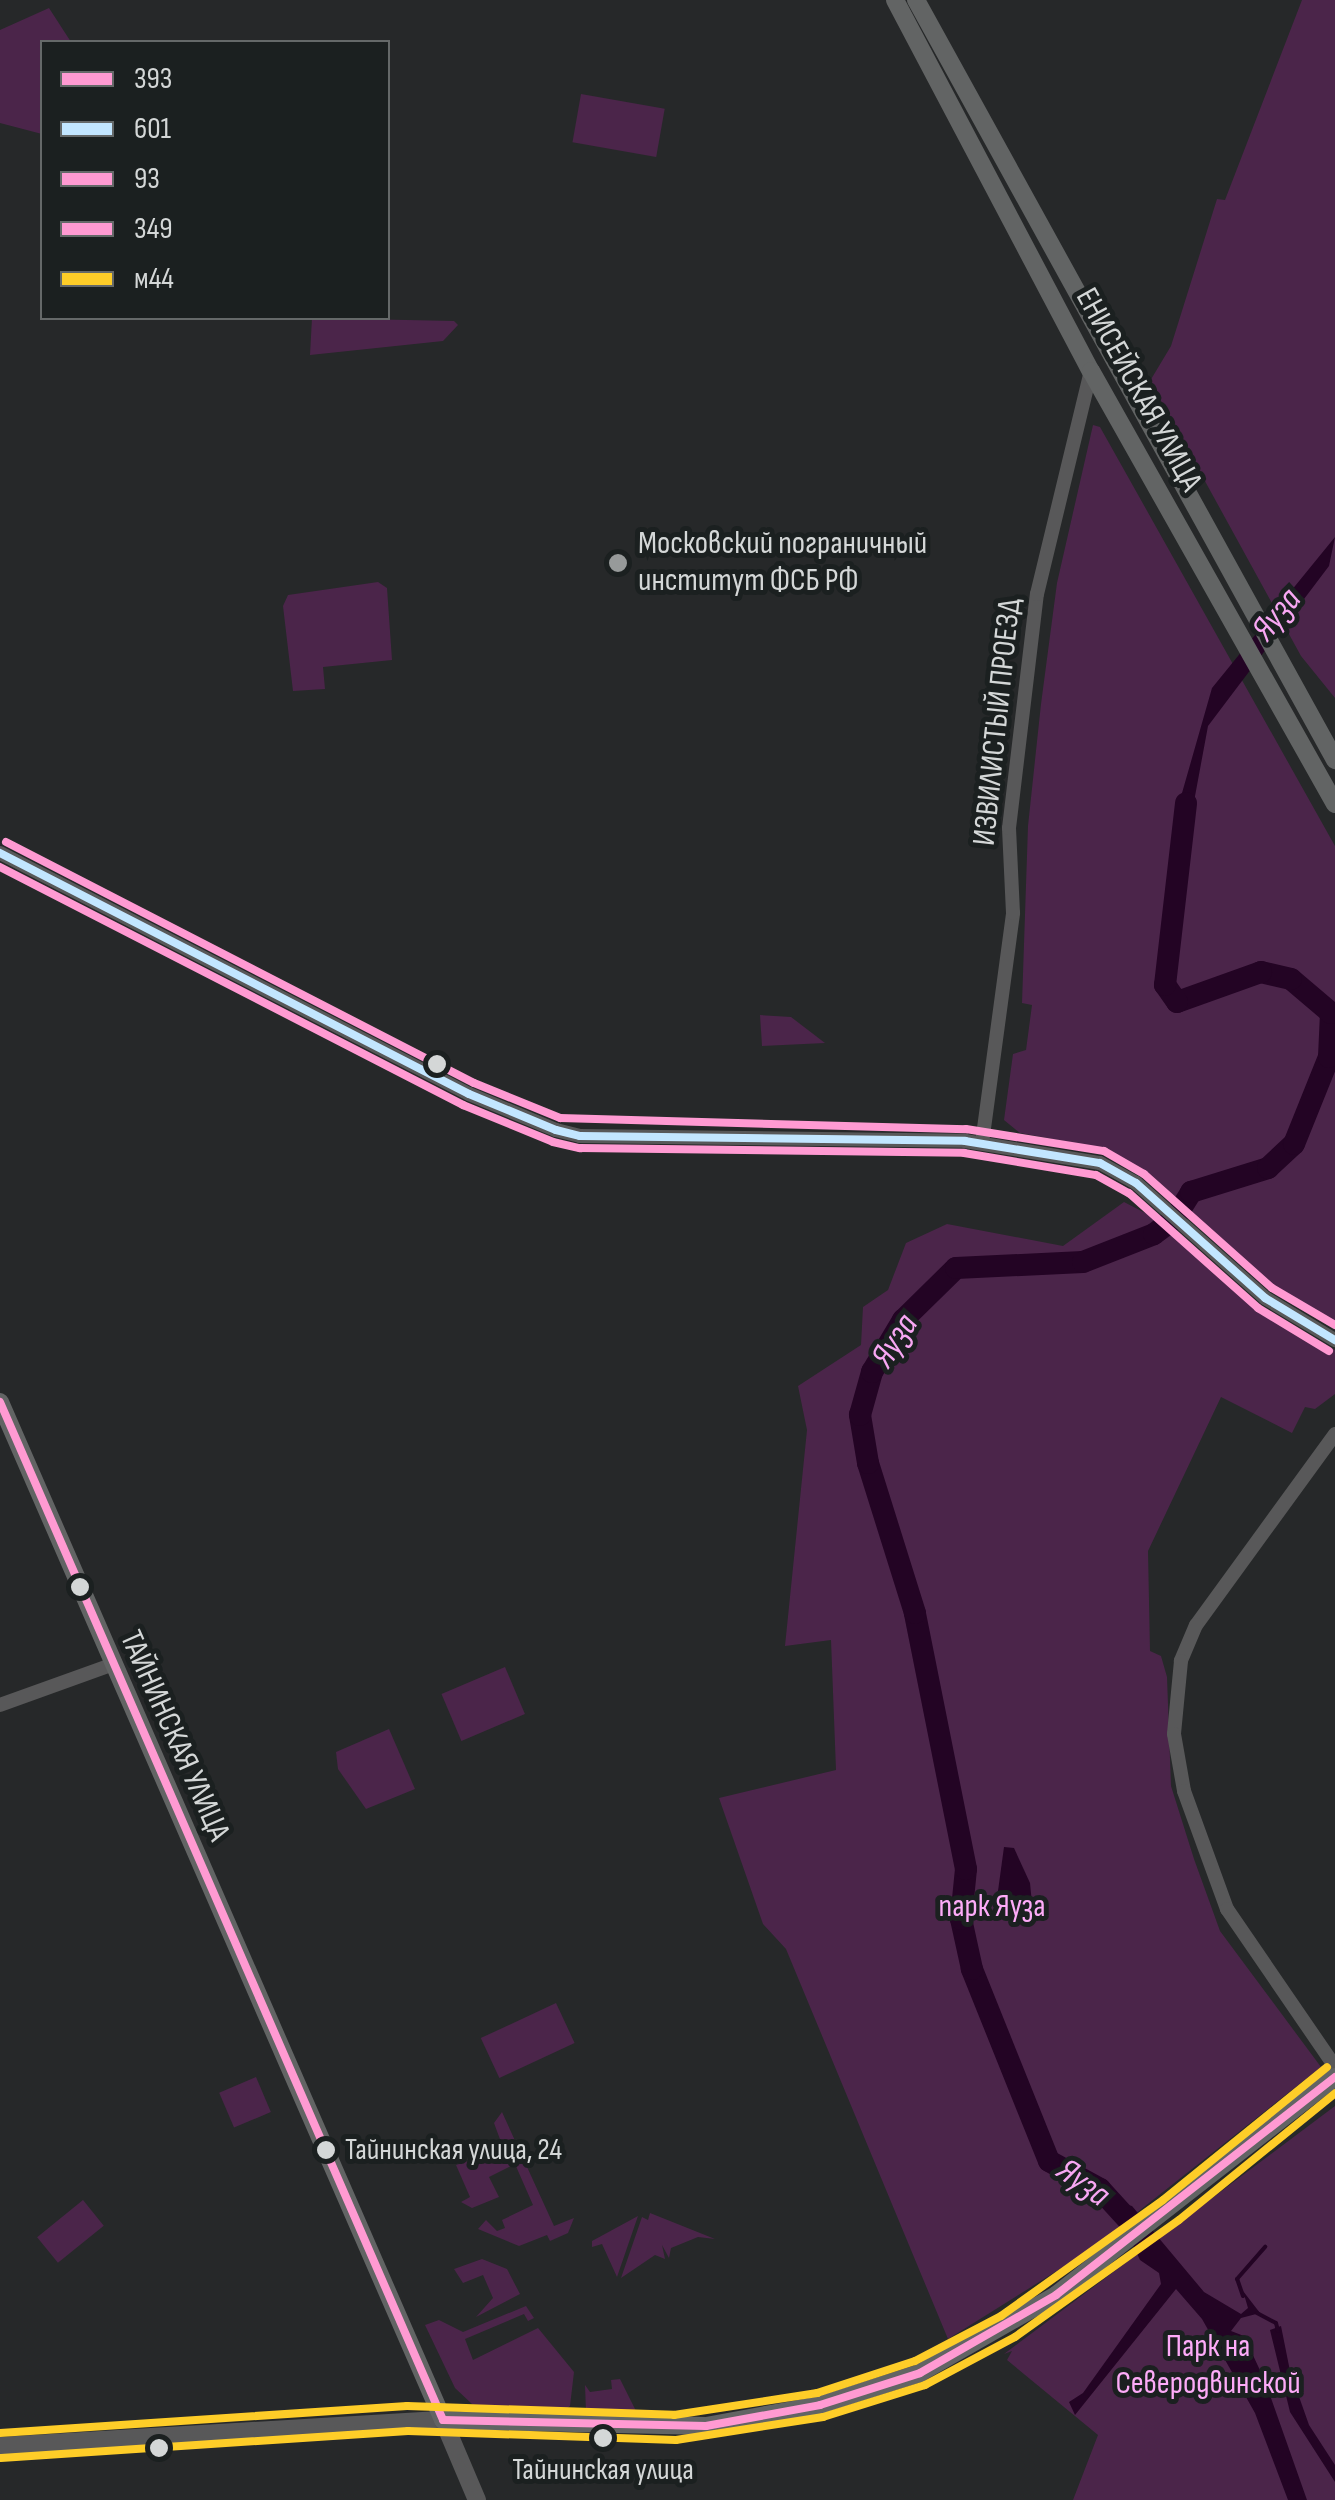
<!DOCTYPE html>
<meta charset="utf-8">
<style>
body{margin:0}
#map{position:relative;width:1335px;height:2500px;overflow:hidden;background:#262829;font-family:"Sofia Sans Condensed",sans-serif}
div>[style]{position:absolute}
.green>*{inset:0;background:#4b254a;transform-origin:0 0}
.water>*{inset:0;background:#230424}
.stream>*{height:4px;margin:-2px;padding:0 2px;transform-origin:2px;border-radius:2px;background:#230424}
.river>*{height:22px;margin:-11px;padding:0 11px;transform-origin:11px;border-radius:11px;background:#230424}
.minor>*{height:14px;margin:-7px;padding:0 7px;transform-origin:7px;border-radius:7px;background:#585859}
.tertiary>*{height:18px;margin:-9px;padding:0 9px;transform-origin:9px;border-radius:9px;background:#585859}
.secondary>*{height:18px;margin:-9px;padding:0 9px;transform-origin:9px;border-radius:9px;background:#626464}
.bus-1>*{height:8px;margin:-4px;padding:0 4px;transform-origin:4px;border-radius:4px;background:#ff9ad2}
.bus-2>*{height:8px;margin:-4px;padding:0 4px;transform-origin:4px;border-radius:4px;background:#c2e6ff}
.bus-3>*{height:8px;margin:-4px;padding:0 4px;transform-origin:4px;border-radius:4px;background:#ff9ad2}
.bus-4>*{height:8px;margin:-4px;padding:0 4px;transform-origin:4px;border-radius:4px;background:#ff9ad2}
.bus-5>*{height:8px;margin:-4px;padding:0 4px;transform-origin:4px;border-radius:4px;background:#fecd28}
.bus-6>*{height:8px;margin:-4px;padding:0 4px;transform-origin:4px;border-radius:4px;background:#fecd28}
.dots>*{width:28px;height:28px;translate:-50% -50%;box-sizing:border-box;border:5px solid #1b2020;border-radius:50%}
span{translate:-50% -50%;white-space:nowrap;text-align:center;line-height:1.15;-webkit-text-stroke:10px #1b2020;paint-order:stroke}
.bus-label{font-size:30px;color:#d4d7d7}
.left{translate:0 -50%;text-align:left}
.street-label{font-size:32px;color:#d4d7d7}
.poi-label{font-size:32px;color:#d4d7d7}
.park-label{font-size:32px;color:#fdabf8}
.water-label{font-size:35px;color:#f8a7f3;font-style:italic}
.legend{position:absolute;left:40px;top:40px;width:350px;height:280px;box-sizing:border-box;background:#1b2020;border:2px solid #656969;margin:0;padding:12px 18px;list-style:none;font-size:30px;color:#d4d7d7}
.legend li{display:flex;align-items:center;gap:20px;height:50px}
.legend b{width:50px;border:2px solid #656969}
</style>
<div id="map">
<div class="green">
<div style="clip-path:polygon(1302px 0,1335px 0,1335px 698px,1301px 656px,1150px 381px,1171px 346px,1217px 199px,1225px 200px)"></div>
<div style="clip-path:polygon(49px 8px,71px 42px,42px 42px,42px 134px,0 123px,0 30px)"></div>
<div style="left:581px;top:94px;width:85px;height:49px;rotate:10deg"></div>
<div style="clip-path:polygon(312px 318px,454px 321px,458px 325px,443px 341px,310px 355px)"></div>
<div style="clip-path:polygon(1093px 425px,1100px 427px,1335px 846px,1335px 1322px,1253px 1273px,1138px 1168px,1096px 1147px,1020px 1133px,1004px 1120px,1013px 1054px,1026px 1050px,1032px 1005px,1022px 1003px,1028px 826px,1041px 704px,1057px 583px)"></div>
<div style="clip-path:polygon(378px 582px,387px 588px,392px 660px,323px 667px,325px 689px,293px 691px,283px 606px,288px 595px)"></div>
<div style="clip-path:polygon(760px 1015px,791px 1017px,825px 1043px,762px 1046px)"></div>
<div style="clip-path:polygon(1124px 1202px,1149px 1215px,1274px 1319px,1335px 1350px,1335px 1394px,1315px 1409px,1305px 1407px,1292px 1433px,1221px 1397px,1148px 1551px,1150px 1651px,1161px 1656px,1167px 1677px,1171px 1786px,1194px 1859px,1220px 1931px,1321px 2067px,1087px 2252px,948px 2339px,786px 1949px,763px 1924px,719px 1798px,836px 1770px,831px 1640px,785px 1646px,807px 1430px,798px 1386px,861px 1345px,863px 1307px,888px 1290px,906px 1243px,947px 1224px,1063px 1246px)"></div>
<div style="left:505px;top:1667px;width:51px;height:69px;rotate:67deg"></div>
<div style="clip-path:polygon(389px 1729px,415px 1789px,366px 1809px,338px 1769px,336px 1752px)"></div>
<div style="left:556px;top:2003px;width:44px;height:83px;rotate:65deg"></div>
<div style="left:256px;top:2077px;width:38px;height:40px;rotate:67deg"></div>
<div style="clip-path:polygon(1335px 2106px,1335px 2500px,1073px 2500px,1098px 2435px,1007px 2360px,1012px 2351px,1004px 2354px)"></div>
<div style="clip-path:polygon(502px 2112px,554px 2226px,574px 2218px,568px 2233px,550px 2241px,547px 2235px,519px 2246px,478px 2229px,486px 2220px,497px 2231px,505px 2228px,502px 2220px,533px 2205px,515px 2164px,489px 2177px,499px 2197px,472px 2208px,461px 2202px,470px 2197px,456px 2165px,496px 2152px,501px 2142px,494px 2123px)"></div>
<div style="left:83px;top:2200px;width:33px;height:59px;rotate:51deg"></div>
<div style="clip-path:polygon(650px 2213px,715px 2239px,698px 2237px,671px 2248px,669px 2258px,662px 2245px,665px 2259px,655px 2255px,621px 2278px,642px 2217px,648px 2220px)"></div>
<div style="clip-path:polygon(638px 2216px,617px 2277px,602px 2244px,592px 2247px,592px 2241px)"></div>
<div style="clip-path:polygon(482px 2259px,507px 2269px,520px 2294px,476px 2317px,493px 2298px,483px 2275px,463px 2283px,454px 2269px)"></div>
<div style="clip-path:polygon(526px 2306px,534px 2318px,528px 2321px,524px 2314px,465px 2339px,473px 2360px,538px 2328px,574px 2372px,570px 2406px,564px 2411px,473px 2405px,455px 2388px,425px 2325px,439px 2320px,463px 2332px)"></div>
<div style="clip-path:polygon(620px 2379px,638px 2415px,586px 2412px,585px 2385px,590px 2392px,612px 2389px,611px 2380px)"></div>
</div>
<div class="water">
<div style="clip-path:polygon(1335px 537px,1329px 566px,1208px 726px,1188px 834px,1178px 833px,1176px 814px,1212px 688px)"></div>
<div style="clip-path:polygon(1004px 1847px,1014px 1848px,1030px 1883px,1033px 1914px,1026px 1922px,1012px 1924px,998px 1891px)"></div>
<div style="clip-path:polygon(1112px 2201px,1132px 2206px,1204px 2292px,1241px 2314px,1248px 2308px,1243px 2291px,1260px 2313px,1241px 2318px,1231px 2331px,1244px 2336px,1265px 2381px,1307px 2500px,1288px 2500px,1255px 2413px,1202px 2319px,1176px 2289px,1075px 2415px,1069px 2402px,1083px 2393px,1161px 2284px,1159px 2273px,1140px 2260px)"></div>
<div style="clip-path:polygon(1281px 2326px,1290px 2371px,1309px 2425px,1335px 2465px,1335px 2482px,1290px 2412px,1270px 2330px)"></div>
</div>
<div class="stream">
<div style="left:1243px;top:2296px;width:18px;rotate:-109deg"></div>
<div style="left:1237px;top:2279px;width:43px;rotate:-48.8deg"></div>
<div style="left:1257px;top:2313px;width:21px;rotate:28deg"></div>
<div style="left:1276px;top:2323px;width:8px;rotate:76deg"></div>
</div>
<div class="river">
<div style="left:1131px;top:2223px;width:46px;rotate:-132.4deg"></div>
<div style="left:1100px;top:2189px;width:58px;rotate:-151.2deg"></div>
<div style="left:1049px;top:2161px;width:207px;rotate:-111.9deg"></div>
<div style="left:972px;top:1969px;width:51px;rotate:-102.4deg"></div>
<div style="left:961px;top:1919px;width:50px;rotate:-84.3deg"></div>
<div style="left:966px;top:1869px;width:261px;rotate:-101.3deg"></div>
<div style="left:915px;top:1613px;width:157px;rotate:-107.4deg"></div>
<div style="left:868px;top:1463px;width:49px;rotate:-99.5deg"></div>
<div style="left:860px;top:1415px;width:45px;rotate:-74.4deg"></div>
<div style="left:872px;top:1372px;width:61px;rotate:-59.2deg"></div>
<div style="left:903px;top:1320px;width:74px;rotate:-44.5deg"></div>
<div style="left:956px;top:1268px;width:127px;rotate:-2.7deg"></div>
<div style="left:1083px;top:1262px;width:76px;rotate:-21.5deg"></div>
<div style="left:1154px;top:1234px;width:26px;rotate:-37deg"></div>
<div style="left:1175px;top:1218px;width:31px;rotate:-58deg"></div>
<div style="left:1191px;top:1192px;width:81px;rotate:-17.3deg"></div>
<div style="left:1268px;top:1168px;width:35px;rotate:-43deg"></div>
<div style="left:1294px;top:1144px;width:94px;rotate:-68.1deg"></div>
<div style="left:1329px;top:1057px;width:44px;rotate:-87.4deg"></div>
<div style="left:1331px;top:1013px;width:52px;rotate:-139.6deg"></div>
<div style="left:1291px;top:979px;width:31px;rotate:-167deg"></div>
<div style="left:1261px;top:972px;width:89px;rotate:160.3deg"></div>
<div style="left:1177px;top:1002px;width:21px;rotate:-125deg"></div>
<div style="left:1165px;top:985px;width:183px;rotate:-83.4deg"></div>
</div>
<div class="minor">
<div style="left:0;top:853px;width:527px;rotate:27.2deg"></div>
<div style="left:469px;top:1094px;width:94px;rotate:22.5deg"></div>
<div style="left:556px;top:1130px;width:25px;rotate:14deg"></div>
<div style="left:580px;top:1136px;width:385px;rotate:0.7deg"></div>
<div style="left:965px;top:1141px;width:137px;rotate:9.3deg"></div>
<div style="left:1100px;top:1163px;width:41px;rotate:29.1deg"></div>
<div style="left:1136px;top:1183px;width:173px;rotate:41.7deg"></div>
<div style="left:1265px;top:1298px;width:82px;rotate:31deg"></div>
<div style="left:982px;top:1143px;width:232px;rotate:-82.3deg"></div>
<div style="left:1013px;top:913px;width:85px;rotate:-92.7deg"></div>
<div style="left:1009px;top:828px;width:236px;rotate:-83.2deg"></div>
<div style="left:1037px;top:594px;width:229px;rotate:-76.4deg"></div>
<div style="left:1335px;top:1434px;width:236px;rotate:126deg"></div>
<div style="left:1196px;top:1625px;width:39px;rotate:113deg"></div>
<div style="left:1181px;top:1661px;width:73px;rotate:95.5deg"></div>
<div style="left:1174px;top:1734px;width:58px;rotate:80deg"></div>
<div style="left:1184px;top:1791px;width:126px;rotate:70deg"></div>
<div style="left:1227px;top:1909px;width:191px;rotate:55.6deg"></div>
<div style="left:0;top:1705px;width:118px;rotate:-19.8deg"></div>
</div>
<div class="tertiary">
<div style="left:0;top:2446px;width:444px;rotate:-3.4deg"></div>
<div style="left:443px;top:2420px;width:87px;rotate:67deg"></div>
</div>
<div class="secondary">
<div style="left:895px;top:0;width:420px;rotate:62.2deg"></div>
<div style="left:1091px;top:371px;width:497px;rotate:60.6deg"></div>
<div style="left:916px;top:0;width:868px;rotate:61.13deg"></div>
<div style="left:0;top:1402px;width:1110px;rotate:66.48deg"></div>
<div style="left:443px;top:2420px;width:263px;rotate:1.3deg"></div>
<div style="left:706px;top:2426px;width:116px;rotate:-10.4deg"></div>
<div style="left:820px;top:2405px;width:105px;rotate:-17.7deg"></div>
<div style="left:920px;top:2373px;width:157px;rotate:-29.8deg"></div>
<div style="left:1056px;top:2295px;width:354px;rotate:-38deg"></div>
</div>
<div class="bus-1">
<div style="left:0;top:1402px;width:1110px;rotate:66.48deg"></div>
<div style="left:443px;top:2420px;width:263px;rotate:1.3deg"></div>
<div style="left:706px;top:2426px;width:116px;rotate:-10.4deg"></div>
<div style="left:820px;top:2405px;width:105px;rotate:-17.7deg"></div>
<div style="left:920px;top:2373px;width:157px;rotate:-29.8deg"></div>
<div style="left:1056px;top:2295px;width:354px;rotate:-38deg"></div>
</div>
<div class="bus-2">
<div style="left:0;top:853px;width:527px;rotate:27.2deg"></div>
<div style="left:469px;top:1094px;width:94px;rotate:22.5deg"></div>
<div style="left:556px;top:1130px;width:25px;rotate:14deg"></div>
<div style="left:580px;top:1136px;width:385px;rotate:0.7deg"></div>
<div style="left:965px;top:1141px;width:137px;rotate:9.3deg"></div>
<div style="left:1100px;top:1163px;width:41px;rotate:29.1deg"></div>
<div style="left:1136px;top:1183px;width:173px;rotate:41.7deg"></div>
<div style="left:1265px;top:1298px;width:82px;rotate:31deg"></div>
</div>
<div class="bus-3">
<div style="left:0;top:867px;width:521px;rotate:27.2deg"></div>
<div style="left:463px;top:1105px;width:97px;rotate:22.3deg"></div>
<div style="left:553px;top:1142px;width:28px;rotate:13deg"></div>
<div style="left:580px;top:1148px;width:384px;rotate:0.7deg"></div>
<div style="left:964px;top:1153px;width:134px;rotate:9.5deg"></div>
<div style="left:1096px;top:1175px;width:38px;rotate:29deg"></div>
<div style="left:1129px;top:1193px;width:173px;rotate:41.7deg"></div>
<div style="left:1258px;top:1308px;width:83px;rotate:31.2deg"></div>
</div>
<div class="bus-4">
<div style="left:6px;top:842px;width:526px;rotate:27.25deg"></div>
<div style="left:474px;top:1083px;width:93px;rotate:22.1deg"></div>
<div style="left:560px;top:1118px;width:406px;rotate:1.6deg"></div>
<div style="left:966px;top:1129px;width:140px;rotate:9.1deg"></div>
<div style="left:1104px;top:1151px;width:46px;rotate:29.9deg"></div>
<div style="left:1144px;top:1174px;width:171px;rotate:41.7deg"></div>
<div style="left:1272px;top:1288px;width:73px;rotate:30.4deg"></div>
</div>
<div class="bus-5">
<div style="left:1px;top:2458px;width:408px;rotate:-3.8deg"></div>
<div style="left:408px;top:2431px;width:268px;rotate:1.9deg"></div>
<div style="left:676px;top:2440px;width:149px;rotate:-8.9deg"></div>
<div style="left:823px;top:2417px;width:107px;rotate:-17.4deg"></div>
<div style="left:925px;top:2385px;width:102px;rotate:-28.1deg"></div>
<div style="left:1015px;top:2337px;width:201px;rotate:-35.5deg"></div>
<div style="left:1179px;top:2220px;width:201px;rotate:-39.1deg"></div>
</div>
<div class="bus-6">
<div style="left:0;top:2433px;width:408px;rotate:-3.8deg"></div>
<div style="left:407px;top:2406px;width:267px;rotate:1.9deg"></div>
<div style="left:674px;top:2415px;width:145px;rotate:-8.7deg"></div>
<div style="left:817px;top:2393px;width:103px;rotate:-18.1deg"></div>
<div style="left:915px;top:2361px;width:97px;rotate:-27.6deg"></div>
<div style="left:1001px;top:2316px;width:199px;rotate:-35.6deg"></div>
<div style="left:1163px;top:2200px;width:211px;rotate:-39deg"></div>
</div>
<div class="dots">
<div style="left:618px;top:563px;background:#979a9a"></div>
<div style="left:437px;top:1064px;background:#d4d7d7"></div>
<div style="left:80px;top:1587px;background:#d4d7d7"></div>
<div style="left:326px;top:2150px;background:#d4d7d7"></div>
<div style="left:603px;top:2438px;background:#d4d7d7"></div>
<div style="left:159px;top:2448px;background:#d4d7d7"></div>
</div>
<div class="bus-label">
<span class="left" style="left:345px;top:2150px">Тайнинская улица, 24</span>
<span style="left:603px;top:2470px">Тайнинская улица</span>
</div>
<div class="street-label">
<span style="left:1138px;top:390px;rotate:61deg">ЕНИСЕЙСКАЯ УЛИЦА</span>
<span style="left:998px;top:722px;rotate:-84deg">ИЗВИЛИСТЫЙ ПРОЕЗД</span>
<span style="left:174px;top:1736px;rotate:66deg">ТАЙНИНСКАЯ УЛИЦА</span>
</div>
<div class="poi-label">
<span class="left" style="left:638px;top:563px">Московский пограничный<br>институт ФСБ РФ</span>
</div>
<div class="park-label">
<span style="left:992px;top:1907px">парк Яуза</span>
<span style="left:1208px;top:2366px">Парк на<br>Северодвинской</span>
</div>
<div class="water-label">
<span style="left:1277px;top:615px;rotate:-51deg">Яуза</span>
<span style="left:895px;top:1341px;rotate:-57deg">Яуза</span>
<span style="left:1083px;top:2183px;rotate:36deg">Яуза</span>
</div>
<ul class="legend">
<li><b style="height:12px;background:#ff9ad2"></b>393</li>
<li><b style="height:12px;background:#c2e6ff"></b>601</li>
<li><b style="height:12px;background:#ff9ad2"></b>93</li>
<li><b style="height:12px;background:#ff9ad2"></b>349</li>
<li><b style="height:12px;background:#fecd28"></b>м44</li>
</ul>
</div>
